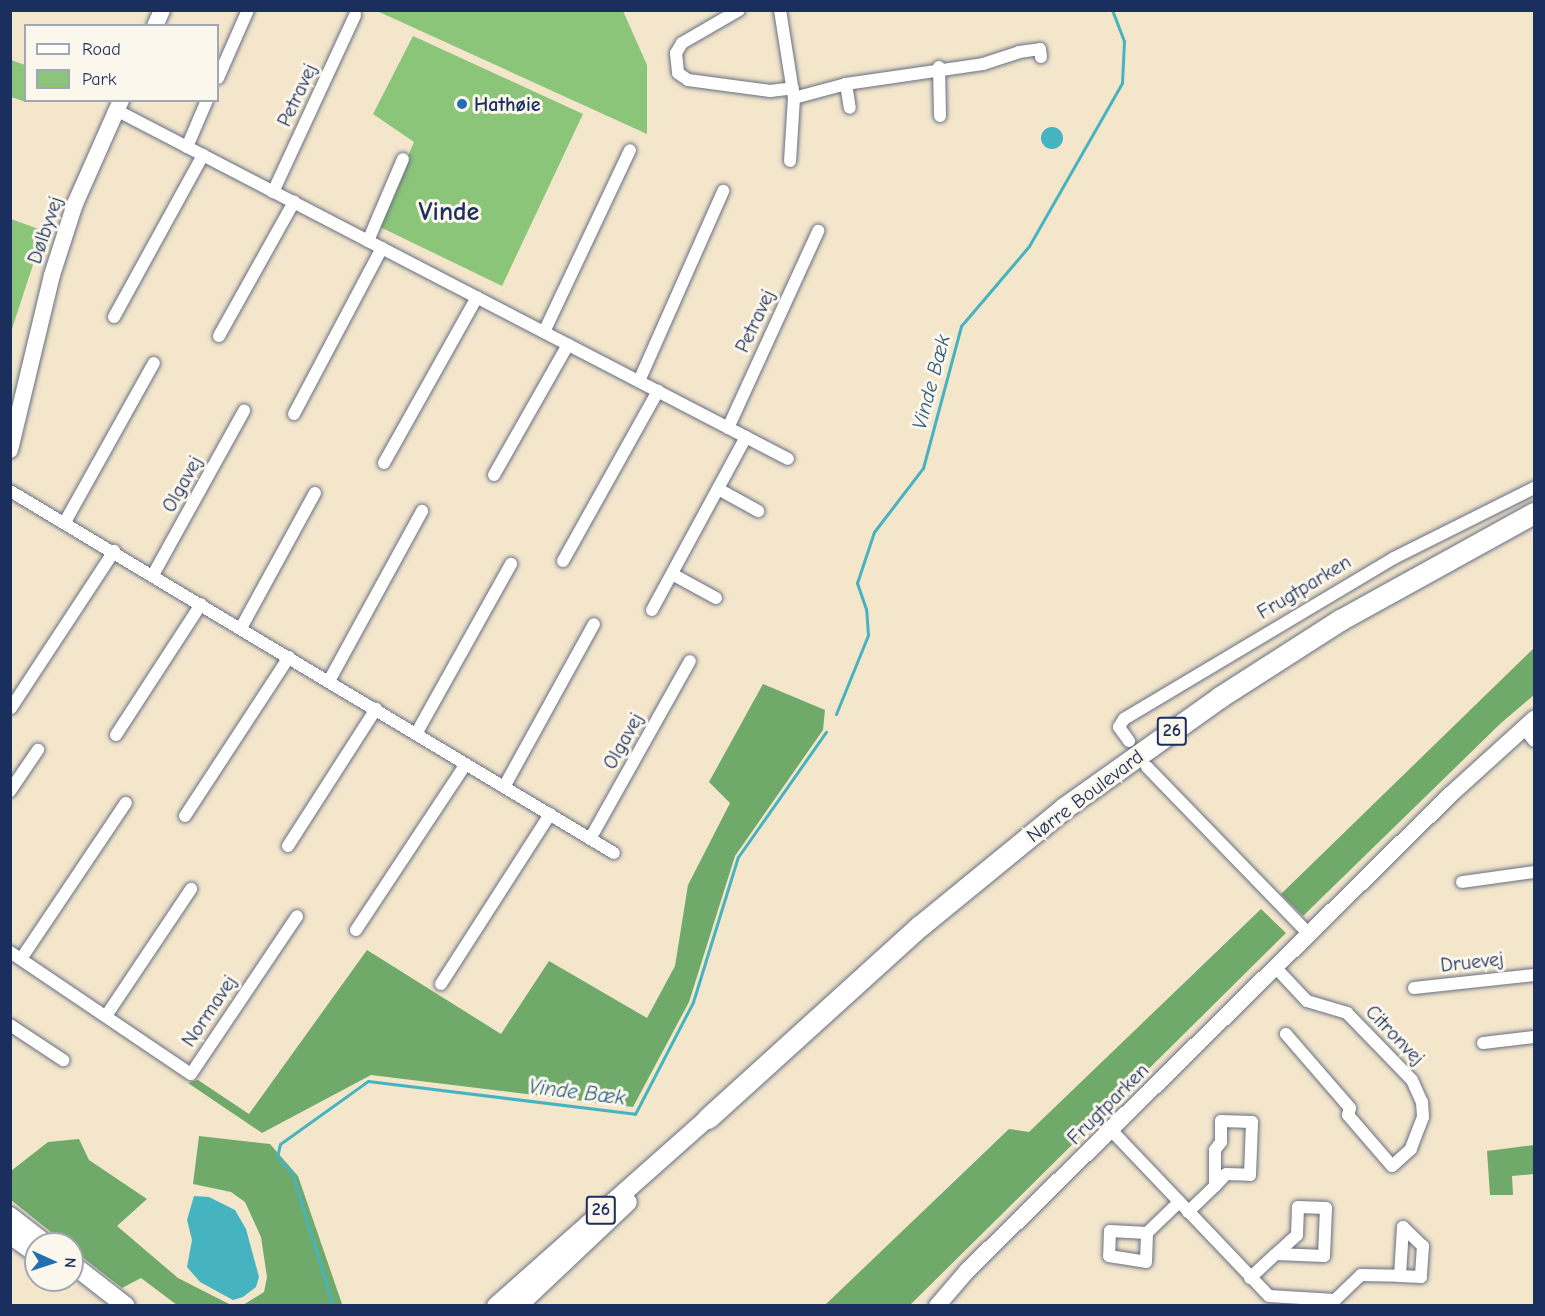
<!DOCTYPE html>
<meta charset="utf-8">
<style>
body{margin:0}
#map{position:relative;width:1545px;height:1316px;overflow:hidden;background:#f3e6cb;font-family:"Comic Neue",sans-serif}
div>[style]{position:absolute}
.green>*{inset:0;background:#8bc57a}
.forest>*{inset:0;background:#70aa6a}
.water>*{inset:0;background:#46b4c0}
.round{border-radius:50%}
.stream>*{height:3px;margin:-1.5px;padding:0 1.5px;transform-origin:1.5px;border-radius:1.5px;background:#46b4c0}
.roads{filter:drop-shadow(0 0 2px #676f84) drop-shadow(0 0 2px #676f84)}
.street>*{height:12px;margin:-6px;padding:0 6px;transform-origin:6px;border-radius:6px;background:#fff}
.secondary>*{height:16px;margin:-8px;padding:0 8px;transform-origin:8px;border-radius:8px;background:#fff}
.primary>*{height:18px;margin:-9px;padding:0 9px;transform-origin:9px;border-radius:9px;background:#fff}
.highway>*{height:21px;margin:-10.5px;padding:0 10.5px;transform-origin:10.5px;border-radius:10.5px;background:#fff}
.dots>*{width:16px;height:16px;translate:-50% -50%;box-sizing:border-box;border:3px solid #fbf7ec;border-radius:50%}
span{translate:-50% -50%;white-space:nowrap;text-align:center;line-height:1.15;-webkit-text-stroke:6px #fbf7ec;paint-order:stroke}
.shield-label span{padding:2px 4px;background:#fbf7ec;border:2px solid;border-radius:4px;-webkit-text-stroke-width:0}
.shield-label{font-size:18px;color:#1b2f5e;font-weight:700}
.street-label{font-size:20px;color:#1b2f5e}
.poi-label{font-size:20px;color:#1b2f5e;font-weight:700}
.left{translate:0 -50%;text-align:left}
.water-label{font-size:21px;color:#2a5e80;font-style:italic}
.district-label{font-size:26px;color:#1b2f5e;font-weight:700}
.frame{position:absolute;inset:0;border:12px solid #1b2f5e;pointer-events:none}
.legend{position:absolute;left:24px;top:24px;width:195px;height:78px;box-sizing:border-box;background:#fbf7ec;border:2px solid #a1a7b3;margin:0;padding:8px 10px;list-style:none;font-size:18px;color:#1b2f5e}
.legend li{display:flex;align-items:center;gap:12px;height:30px}
.legend b{width:30px;border:2px solid #a1a7b3}
.north{position:absolute;left:24px;top:1232px;width:60px;height:60px;box-sizing:border-box;background:#fbf7ec;border:2px solid #a1a7b3;border-radius:50%;rotate:93deg;font-size:16px;font-weight:700;line-height:24px;text-align:center;color:#1b2f5e}
.north::after{content:'';display:block;margin:auto;width:21px;height:27px;background:#1f6fb2;clip-path:polygon(50% 0,100% 100%,50% 72%,0 100%)}
</style>
<div id="map">
<div class="green">
<div style="clip-path:polygon(377px 11px,623px 11px,647px 65px,647px 134px)"></div>
<div style="clip-path:polygon(413px 36px,583px 114px,502px 286px,378px 226px,414px 142px,373px 114px)"></div>
<div style="clip-path:polygon(11px 60px,25px 65px,26px 102px,11px 97px)"></div>
<div style="clip-path:polygon(11px 219px,44px 231px,11px 332px,10px 219px)"></div>
</div>
<div class="forest">
<div style="clip-path:polygon(1534px 648px,1534px 695px,1501px 723px,1303px 916px,1281px 894px)"></div>
<div style="clip-path:polygon(763px 684px,825px 710px,823px 730px,735px 856px,689px 1002px,633px 1107px,371px 1075px,262px 1133px,188px 1083px,198px 1080px,249px 1114px,367px 950px,501px 1034px,549px 961px,647px 1018px,675px 966px,688px 885px,730px 803px,709px 782px)"></div>
<div style="clip-path:polygon(1261px 909px,1286px 933px,910px 1305px,825px 1305px,1009px 1129px,1029px 1132px)"></div>
<div style="clip-path:polygon(199px 1136px,270px 1144px,298px 1176px,342px 1304px,243px 1305px,264px 1292px,267px 1277px,261px 1237px,245px 1202px,231px 1192px,193px 1184px)"></div>
<div style="clip-path:polygon(79px 1139px,89px 1160px,147px 1199px,117px 1226px,178px 1278px,231px 1305px,177px 1305px,141px 1278px,122px 1288px,72px 1249px,72px 1244px,66px 1244px,11px 1200px,11px 1171px,48px 1142px)"></div>
<div style="clip-path:polygon(1534px 1145px,1534px 1174px,1512px 1176px,1513px 1195px,1490px 1195px,1487px 1151px)"></div>
</div>
<div class="water">
<div class="round" style="left:1041px;top:127px;width:22px;height:22px"></div>
<div style="clip-path:polygon(194px 1196px,209px 1197px,235px 1210px,246px 1229px,259px 1277px,256px 1287px,243px 1297px,233px 1300px,200px 1282px,187px 1267px,192px 1240px,187px 1220px)"></div>
</div>
<div class="stream">
<div style="left:836px;top:714px;width:85px;rotate:-67.9deg"></div>
<div style="left:868px;top:635px;width:26px;rotate:-94deg"></div>
<div style="left:866px;top:609px;width:28px;rotate:-109deg"></div>
<div style="left:857px;top:583px;width:54px;rotate:-71.6deg"></div>
<div style="left:874px;top:532px;width:81px;rotate:-52.6deg"></div>
<div style="left:923px;top:468px;width:147px;rotate:-75deg"></div>
<div style="left:961px;top:326px;width:105px;rotate:-49.6deg"></div>
<div style="left:1029px;top:246px;width:188px;rotate:-60.3deg"></div>
<div style="left:1122px;top:83px;width:42px;rotate:-87.3deg"></div>
<div style="left:1124px;top:41px;width:33px;rotate:-111deg"></div>
<div style="left:333px;top:1306px;width:139px;rotate:-107.1deg"></div>
<div style="left:292px;top:1173px;width:22px;rotate:-133deg"></div>
<div style="left:277px;top:1157px;width:13px;rotate:-77deg"></div>
<div style="left:280px;top:1144px;width:108px;rotate:-35.6deg"></div>
<div style="left:368px;top:1081px;width:269px;rotate:7deg"></div>
<div style="left:635px;top:1114px;width:126px;rotate:-62.6deg"></div>
<div style="left:693px;top:1002px;width:152px;rotate:-72.8deg"></div>
<div style="left:738px;top:857px;width:153px;rotate:-54.9deg"></div>
</div>
<div class="roads">
<div class="street">
<div style="left:739px;top:10px;width:66px;rotate:149.9deg"></div>
<div style="left:682px;top:43px;width:12px;rotate:121deg"></div>
<div style="left:676px;top:53px;width:20px;rotate:84deg"></div>
<div style="left:678px;top:73px;width:12px;rotate:35deg"></div>
<div style="left:688px;top:80px;width:83px;rotate:7.6deg"></div>
<div style="left:770px;top:91px;width:23px;rotate:-7deg"></div>
<div style="left:780px;top:10px;width:89px;rotate:81deg"></div>
<div style="left:794px;top:98px;width:63px;rotate:93.6deg"></div>
<div style="left:939px;top:67px;width:49px;rotate:88.8deg"></div>
<div style="left:218px;top:78px;width:74px;rotate:-66.2deg"></div>
<div style="left:846px;top:84px;width:24px;rotate:81deg"></div>
<div style="left:794px;top:98px;width:54px;rotate:-15.1deg"></div>
<div style="left:846px;top:84px;width:138px;rotate:-8.3deg"></div>
<div style="left:983px;top:64px;width:38px;rotate:-18deg"></div>
<div style="left:1019px;top:52px;width:21px;rotate:-8deg"></div>
<div style="left:1040px;top:49px;width:8px;rotate:83deg"></div>
<div style="left:116px;top:110px;width:757px;rotate:27.44deg"></div>
<div style="left:187px;top:147px;width:51px;rotate:-66.9deg"></div>
<div style="left:273px;top:192px;width:195px;rotate:-65.1deg"></div>
<div style="left:368px;top:241px;width:89px;rotate:-66.9deg"></div>
<div style="left:114px;top:317px;width:185px;rotate:-61.2deg"></div>
<div style="left:544px;top:332px;width:201px;rotate:-64.7deg"></div>
<div style="left:219px;top:336px;width:154px;rotate:-60.8deg"></div>
<div style="left:639px;top:381px;width:208px;rotate:-66.1deg"></div>
<div style="left:294px;top:414px;width:188px;rotate:-62.1deg"></div>
<div style="left:728px;top:428px;width:217px;rotate:-65.4deg"></div>
<div style="left:384px;top:463px;width:190px;rotate:-60.7deg"></div>
<div style="left:494px;top:475px;width:150px;rotate:-60.4deg"></div>
<div style="left:718px;top:489px;width:46px;rotate:28.8deg"></div>
<div style="left:10px;top:491px;width:704px;rotate:30.94deg"></div>
<div style="left:65px;top:522px;width:182px;rotate:-60.8deg"></div>
<div style="left:563px;top:561px;width:195px;rotate:-60.8deg"></div>
<div style="left:672px;top:574px;width:50px;rotate:28.6deg"></div>
<div style="left:153px;top:575px;width:188px;rotate:-61deg"></div>
<div style="left:652px;top:610px;width:197px;rotate:-61.5deg"></div>
<div style="left:241px;top:628px;width:154px;rotate:-61.3deg"></div>
<div style="left:329px;top:681px;width:194px;rotate:-61.3deg"></div>
<div style="left:11px;top:708px;width:188px;rotate:-56.7deg"></div>
<div style="left:1524px;top:728px;width:16px;rotate:52deg"></div>
<div style="left:416px;top:734px;width:195px;rotate:-60.8deg"></div>
<div style="left:116px;top:735px;width:156px;rotate:-57deg"></div>
<div style="left:1129px;top:741px;width:17px;rotate:-126deg"></div>
<div style="left:1119px;top:727px;width:9px;rotate:-58deg"></div>
<div style="left:1124px;top:719px;width:314px;rotate:-30.8deg"></div>
<div style="left:1394px;top:558px;width:157px;rotate:-26.6deg"></div>
<div style="left:1147px;top:767px;width:234px;rotate:45.9deg"></div>
<div style="left:504px;top:787px;width:186px;rotate:-61.1deg"></div>
<div style="left:10px;top:791px;width:50px;rotate:-55.7deg"></div>
<div style="left:185px;top:816px;width:190px;rotate:-56.8deg"></div>
<div style="left:590px;top:839px;width:204px;rotate:-60.7deg"></div>
<div style="left:288px;top:846px;width:163px;rotate:-57.3deg"></div>
<div style="left:1462px;top:882px;width:73px;rotate:-7.9deg"></div>
<div style="left:356px;top:930px;width:199px;rotate:-56.5deg"></div>
<div style="left:10px;top:952px;width:218px;rotate:34deg"></div>
<div style="left:191px;top:1074px;width:190px;rotate:-56.1deg"></div>
<div style="left:21px;top:959px;width:188px;rotate:-56.1deg"></div>
<div style="left:1276px;top:968px;width:45px;rotate:46.8deg"></div>
<div style="left:1307px;top:1001px;width:42px;rotate:16.7deg"></div>
<div style="left:1347px;top:1013px;width:93px;rotate:45.9deg"></div>
<div style="left:1412px;top:1080px;width:24px;rotate:66deg"></div>
<div style="left:1422px;top:1102px;width:15px;rotate:86deg"></div>
<div style="left:1423px;top:1117px;width:34px;rotate:111deg"></div>
<div style="left:1411px;top:1149px;width:25px;rotate:138deg"></div>
<div style="left:1392px;top:1166px;width:67px;rotate:-130.8deg"></div>
<div style="left:1348px;top:1115px;width:7px;rotate:-74deg"></div>
<div style="left:1350px;top:1108px;width:98px;rotate:-130.9deg"></div>
<div style="left:441px;top:984px;width:202px;rotate:-57.3deg"></div>
<div style="left:1414px;top:988px;width:121px;rotate:-6.2deg"></div>
<div style="left:106px;top:1016px;width:153px;rotate:-56.2deg"></div>
<div style="left:10px;top:1025px;width:64px;rotate:33.4deg"></div>
<div style="left:1483px;top:1043px;width:51px;rotate:-6.7deg"></div>
<div style="left:1111px;top:1130px;width:229px;rotate:46.4deg"></div>
<div style="left:1269px;top:1296px;width:66px;rotate:3.5deg"></div>
<div style="left:1335px;top:1300px;width:36px;rotate:-44deg"></div>
<div style="left:1361px;top:1275px;width:39px;rotate:1deg"></div>
<div style="left:1400px;top:1276px;width:49px;rotate:-86.5deg"></div>
<div style="left:1403px;top:1227px;width:28px;rotate:44deg"></div>
<div style="left:1423px;top:1246px;width:31px;rotate:94deg"></div>
<div style="left:1421px;top:1277px;width:21px;rotate:-177deg"></div>
<div style="left:1188px;top:1212px;width:37px;rotate:-44deg"></div>
<div style="left:1215px;top:1186px;width:16px;rotate:-47deg"></div>
<div style="left:1226px;top:1174px;width:24px;rotate:2deg"></div>
<div style="left:1250px;top:1175px;width:53px;rotate:-87.8deg"></div>
<div style="left:1252px;top:1122px;width:31px;rotate:-178deg"></div>
<div style="left:1221px;top:1121px;width:21px;rotate:90deg"></div>
<div style="left:1221px;top:1142px;width:10px;rotate:127deg"></div>
<div style="left:1215px;top:1150px;width:36px;rotate:90deg"></div>
<div style="left:1147px;top:1233px;width:37px;rotate:-177deg"></div>
<div style="left:1110px;top:1231px;width:25px;rotate:92deg"></div>
<div style="left:1109px;top:1256px;width:37px;rotate:9deg"></div>
<div style="left:1146px;top:1262px;width:29px;rotate:-88deg"></div>
<div style="left:1147px;top:1233px;width:45px;rotate:-44.1deg"></div>
<div style="left:1250px;top:1278px;width:35px;rotate:-43deg"></div>
<div style="left:1276px;top:1254px;width:28px;rotate:-42deg"></div>
<div style="left:1297px;top:1235px;width:28px;rotate:-88deg"></div>
<div style="left:1298px;top:1207px;width:28px;rotate:2deg"></div>
<div style="left:1326px;top:1208px;width:48px;rotate:92.4deg"></div>
<div style="left:1324px;top:1256px;width:48px;rotate:-177.6deg"></div>
</div>
<div class="secondary">
<div style="left:155px;top:26px;width:17px;rotate:-66deg"></div>
<div style="left:10px;top:450px;width:180px;rotate:-76.5deg"></div>
<div style="left:52px;top:275px;width:75px;rotate:-72.1deg"></div>
<div style="left:75px;top:204px;width:114px;rotate:-66.1deg"></div>
<div style="left:937px;top:1306px;width:46px;rotate:-49.4deg"></div>
<div style="left:967px;top:1271px;width:677px;rotate:-44.58deg"></div>
<div style="left:1449px;top:796px;width:115px;rotate:-42.2deg"></div>
</div>
<div class="primary">
<div style="left:10px;top:1216px;width:46px;rotate:37.9deg"></div>
<div style="left:10px;top:1235px;width:32px;rotate:35deg"></div>
<div style="left:72px;top:1264px;width:68px;rotate:37.9deg"></div>
<div style="left:496px;top:1306px;width:283px;rotate:-41.6deg"></div>
<div style="left:518px;top:1306px;width:151px;rotate:-43.4deg"></div>
</div>
<div class="highway">
<div style="left:708px;top:1118px;width:286px;rotate:-42.2deg"></div>
<div style="left:920px;top:926px;width:186px;rotate:-39.3deg"></div>
<div style="left:1064px;top:808px;width:191px;rotate:-35.4deg"></div>
<div style="left:1220px;top:697px;width:143px;rotate:-32.7deg"></div>
<div style="left:1340px;top:620px;width:222px;rotate:-28.9deg"></div>
</div>
</div>
<div class="dots">
<div style="left:462px;top:104px;background:#1f6fb2"></div>
</div>
<div class="shield-label">
<span style="left:1172px;top:731px">26</span>
<span style="left:601px;top:1210px">26</span>
</div>
<div class="street-label">
<span style="left:297px;top:95px;rotate:-65deg">Petravej</span>
<span style="left:45px;top:230px;rotate:-71deg">Dølbyvej</span>
<span style="left:755px;top:321px;rotate:-65deg">Petravej</span>
<span style="left:182px;top:484px;rotate:-61deg">Olgavej</span>
<span style="left:1304px;top:587px;rotate:-31deg">Frugtparken</span>
<span style="left:623px;top:741px;rotate:-61deg">Olgavej</span>
<span style="left:1085px;top:796px;rotate:-37deg">Nørre Boulevard</span>
<span style="left:1472px;top:962px;rotate:-6deg">Druevej</span>
<span style="left:209px;top:1011px;rotate:-56deg">Normavej</span>
<span style="left:1395px;top:1035px;rotate:46deg">Citronvej</span>
<span style="left:1108px;top:1104px;rotate:-45deg">Frugtparken</span>
</div>
<div class="poi-label">
<span class="left" style="left:474px;top:104px">Hathøie</span>
</div>
<div class="water-label">
<span style="left:931px;top:382px;rotate:-75deg">Vinde Bæk</span>
<span style="left:577px;top:1092px;rotate:7deg">Vinde Bæk</span>
</div>
<div class="district-label">
<span style="left:449px;top:213px">Vinde</span>
</div>
<div class="frame"></div>
<ul class="legend">
<li><b style="height:8px;background:#fff"></b>Road</li>
<li><b style="height:16px;background:#8bc57a"></b>Park</li>
</ul>
<div class="north">N</div>
</div>
